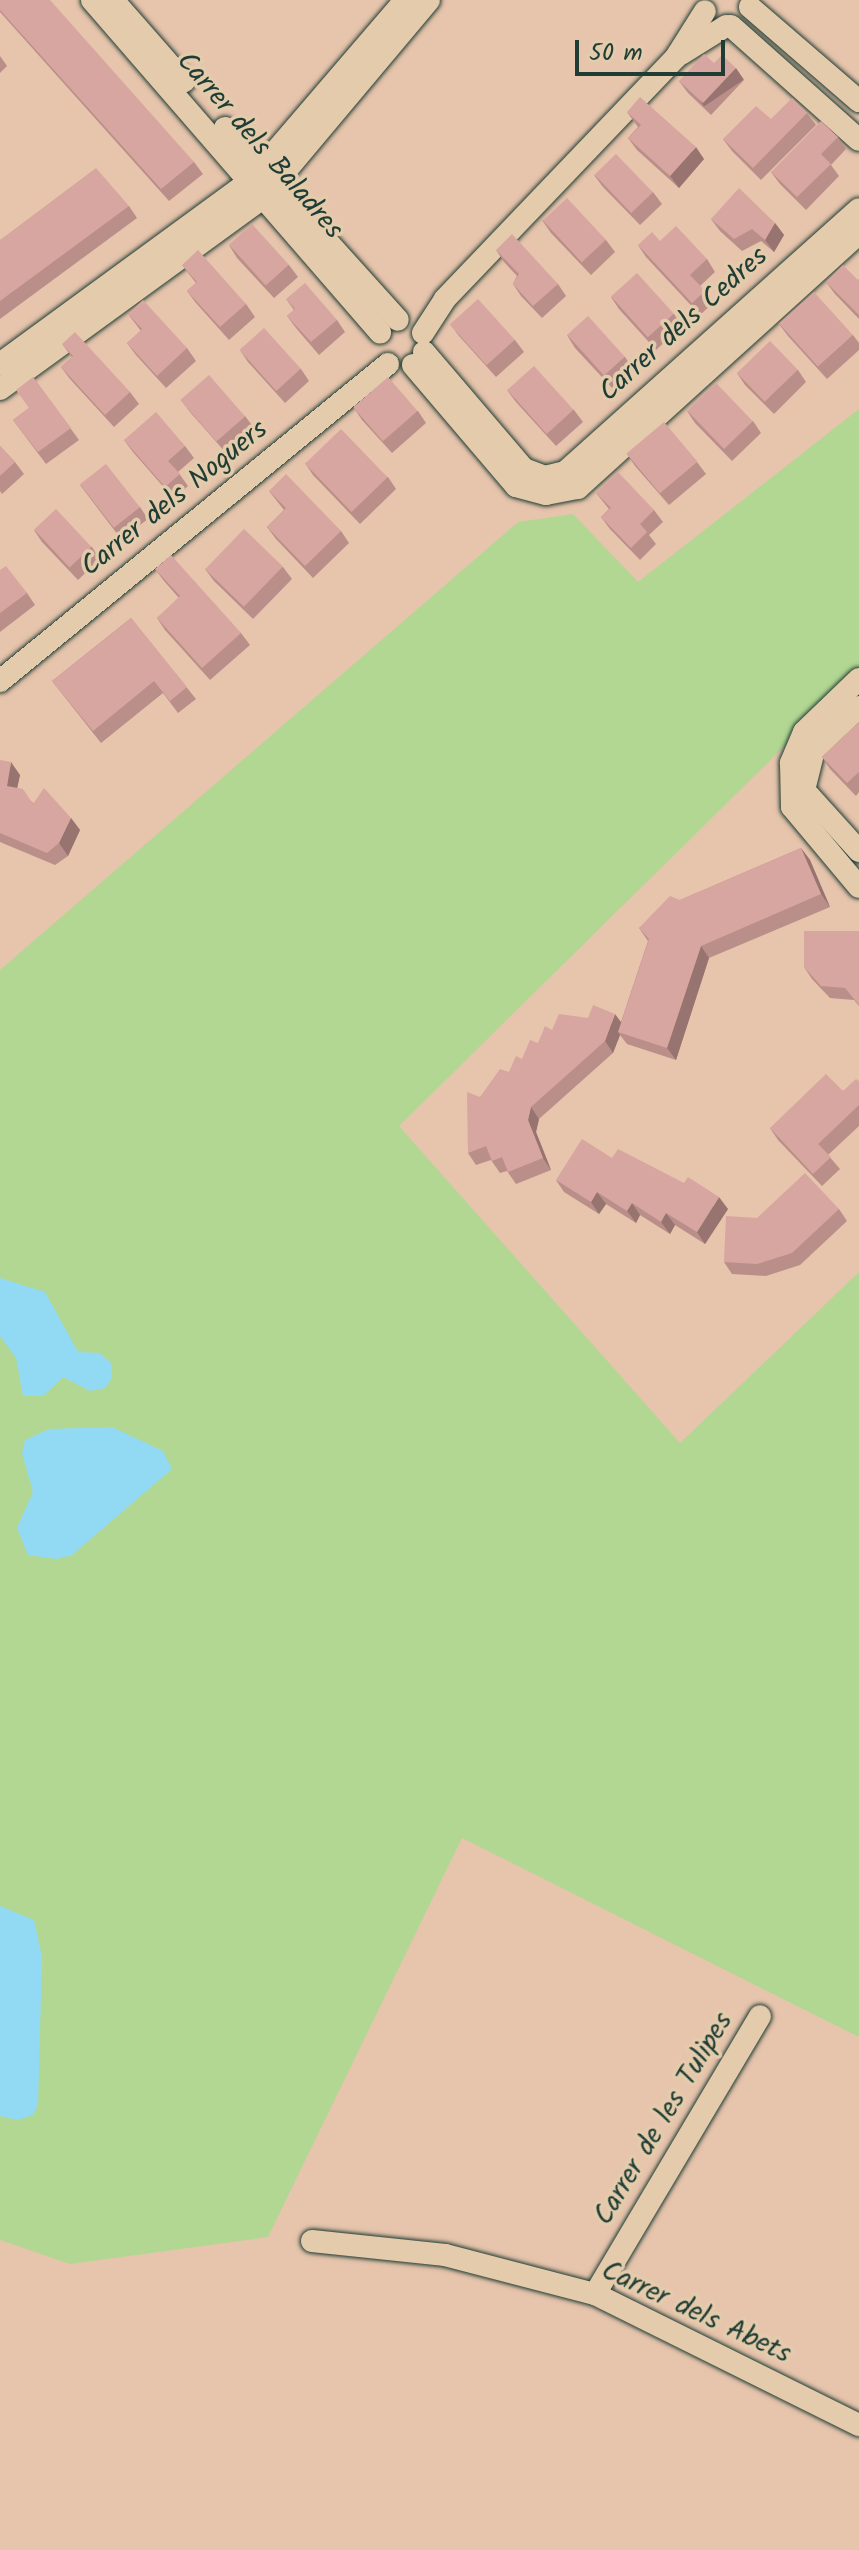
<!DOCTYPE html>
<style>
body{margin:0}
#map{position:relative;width:859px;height:2550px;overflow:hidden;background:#e7c4ac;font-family:Kalam,sans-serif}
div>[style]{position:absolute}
.green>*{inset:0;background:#b2d792}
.water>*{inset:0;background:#92daf4}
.roads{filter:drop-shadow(0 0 2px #1f3d34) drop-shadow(0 0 2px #1f3d34)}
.street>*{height:22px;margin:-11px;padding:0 11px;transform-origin:11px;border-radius:11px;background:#e4cbac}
.wall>*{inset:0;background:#ba8f8a}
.shaded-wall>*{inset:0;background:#977470;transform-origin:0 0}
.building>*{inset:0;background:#d8a6a0;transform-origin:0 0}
span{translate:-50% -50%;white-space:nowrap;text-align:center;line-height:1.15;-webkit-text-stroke:7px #e4cbac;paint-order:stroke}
.street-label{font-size:28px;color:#1f3d34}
.scale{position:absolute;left:575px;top:40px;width:150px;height:36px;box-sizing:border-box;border:4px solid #1f3d34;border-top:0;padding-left:10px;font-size:24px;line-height:28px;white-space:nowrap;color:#1f3d34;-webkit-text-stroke:6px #e4cbac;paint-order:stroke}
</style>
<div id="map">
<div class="green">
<div style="clip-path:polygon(859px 409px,859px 673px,399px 1126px,680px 1443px,859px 1272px,859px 2037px,462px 1838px,268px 2237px,70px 2264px,0 2240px,0 970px,518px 522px,573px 514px,638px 582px)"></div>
</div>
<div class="water">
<div style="clip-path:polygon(0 1278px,45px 1292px,78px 1352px,100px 1353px,111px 1363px,112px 1378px,105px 1388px,90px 1391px,63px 1377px,43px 1396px,23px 1396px,16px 1358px,0 1336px)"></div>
<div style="clip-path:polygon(112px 1427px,163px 1451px,172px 1469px,72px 1555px,57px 1559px,28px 1555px,17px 1528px,33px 1492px,22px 1453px,25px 1440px,49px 1429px)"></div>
<div style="clip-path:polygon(0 1906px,34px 1920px,42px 1957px,38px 2105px,33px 2115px,18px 2120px,0 2116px)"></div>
</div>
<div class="roads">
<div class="street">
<div style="left:92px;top:0;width:440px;rotate:49.1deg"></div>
<div style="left:113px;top:0;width:108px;rotate:48.8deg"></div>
<div style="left:750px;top:7px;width:144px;rotate:40.8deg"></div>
<div style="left:731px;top:26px;width:171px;rotate:41.7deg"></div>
<div style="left:681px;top:54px;width:53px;rotate:-31.9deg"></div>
<div style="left:225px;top:128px;width:258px;rotate:48deg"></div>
<div style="left:423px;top:333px;width:40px;rotate:-57.1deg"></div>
<div style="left:445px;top:299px;width:335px;rotate:-46.3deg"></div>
<div style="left:676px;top:57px;width:54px;rotate:-57.8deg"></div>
<div style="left:424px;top:352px;width:154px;rotate:49.5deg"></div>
<div style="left:524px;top:469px;width:22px;rotate:21deg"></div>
<div style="left:545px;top:477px;width:21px;rotate:-14deg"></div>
<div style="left:565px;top:472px;width:394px;rotate:-41.8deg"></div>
<div style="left:0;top:364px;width:310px;rotate:-36.2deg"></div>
<div style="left:250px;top:181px;width:238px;rotate:-49.4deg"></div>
<div style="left:413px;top:365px;width:159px;rotate:49.6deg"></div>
<div style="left:516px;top:486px;width:31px;rotate:15deg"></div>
<div style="left:546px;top:494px;width:33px;rotate:-11deg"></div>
<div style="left:578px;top:488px;width:379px;rotate:-42.2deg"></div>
<div style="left:0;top:389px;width:325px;rotate:-36deg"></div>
<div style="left:263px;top:198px;width:258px;rotate:-50deg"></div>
<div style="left:859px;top:679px;width:76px;rotate:136.1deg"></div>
<div style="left:804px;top:732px;width:34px;rotate:113deg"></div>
<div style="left:791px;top:763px;width:44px;rotate:88.7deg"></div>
<div style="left:792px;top:807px;width:104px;rotate:50.1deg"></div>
<div style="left:0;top:681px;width:501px;rotate:-39.25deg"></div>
<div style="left:859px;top:707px;width:62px;rotate:136.3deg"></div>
<div style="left:814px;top:750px;width:41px;rotate:104deg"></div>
<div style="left:804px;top:790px;width:82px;rotate:48deg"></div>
<div style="left:312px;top:2241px;width:134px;rotate:6deg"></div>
<div style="left:445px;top:2255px;width:155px;rotate:14.6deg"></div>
<div style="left:595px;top:2294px;width:295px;rotate:26.4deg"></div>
<div style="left:595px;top:2294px;width:323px;rotate:-59.3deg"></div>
</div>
</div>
<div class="wall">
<div style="clip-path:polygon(0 0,194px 162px,203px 174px,169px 201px,0 12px)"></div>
<div style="clip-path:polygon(0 56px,7px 66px,0 73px)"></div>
<div style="clip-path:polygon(714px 63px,744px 80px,711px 115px,688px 93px,679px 81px)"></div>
<div style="clip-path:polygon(627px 112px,704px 159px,679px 188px,637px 150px,628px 138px,638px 127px)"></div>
<div style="clip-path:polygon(807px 113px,816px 125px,761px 180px,732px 151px,723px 139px)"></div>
<div style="clip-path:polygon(838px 137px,846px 149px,831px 165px,839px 176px,806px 210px,780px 184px,771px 172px)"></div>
<div style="clip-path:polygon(594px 175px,653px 192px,662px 204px,640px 225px,603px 187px)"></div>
<div style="clip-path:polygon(129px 206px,137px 218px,0 319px,0 240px)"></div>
<div style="clip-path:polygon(711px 219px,775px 223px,784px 235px,774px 252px,761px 241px,742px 251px,720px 231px)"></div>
<div style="clip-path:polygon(542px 220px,606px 240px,615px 252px,591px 275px,551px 233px)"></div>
<div style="clip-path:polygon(660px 241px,707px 259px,715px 272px,700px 286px,713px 303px,700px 315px,646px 257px,638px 245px)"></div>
<div style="clip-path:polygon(229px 245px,289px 265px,298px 277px,274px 298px,237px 258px)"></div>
<div style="clip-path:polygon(496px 250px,558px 284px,566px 296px,542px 318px,521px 296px,513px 284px,517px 276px,504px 262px)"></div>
<div style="clip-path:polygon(182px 265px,246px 304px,255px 317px,229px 340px,196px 303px,187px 291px,196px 283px)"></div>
<div style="clip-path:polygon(859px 279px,859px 319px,835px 294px,826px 282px,858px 280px)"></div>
<div style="clip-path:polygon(611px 297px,674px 314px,682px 326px,656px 350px,619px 309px)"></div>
<div style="clip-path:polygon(286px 299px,337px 320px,345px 332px,319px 355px,296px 328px,287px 316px,294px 310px)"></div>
<div style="clip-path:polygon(128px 314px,187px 348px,196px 361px,166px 388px,136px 355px,127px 343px,141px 331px)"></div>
<div style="clip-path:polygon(450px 324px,515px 340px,524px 352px,496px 377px,459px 336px)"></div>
<div style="clip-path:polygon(779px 324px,853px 335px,859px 343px,859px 350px,827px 379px,788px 336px)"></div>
<div style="clip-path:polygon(567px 335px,625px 357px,634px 370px,613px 389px,575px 348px)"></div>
<div style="clip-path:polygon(62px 344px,130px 392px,139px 404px,114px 427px,70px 379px,61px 367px,72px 357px)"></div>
<div style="clip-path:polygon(240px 350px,301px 369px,309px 381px,285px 403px,248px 362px)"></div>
<div style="clip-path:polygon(798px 370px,806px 382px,774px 414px,745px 385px,737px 373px)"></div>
<div style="clip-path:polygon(33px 377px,79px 440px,46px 464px,13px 420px,29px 408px)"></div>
<div style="clip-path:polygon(507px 390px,574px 410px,583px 422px,556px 446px,516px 402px)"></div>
<div style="clip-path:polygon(181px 400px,245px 416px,254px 428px,226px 453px,190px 412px)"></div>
<div style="clip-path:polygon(354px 408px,418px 411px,426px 423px,392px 453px,362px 420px)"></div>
<div style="clip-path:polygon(687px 411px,753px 421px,761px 433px,732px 461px,695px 423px)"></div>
<div style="clip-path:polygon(124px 440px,185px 446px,194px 458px,178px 472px,188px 486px,174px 499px,133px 452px)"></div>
<div style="clip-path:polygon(0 446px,15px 462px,24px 474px,2px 494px,0 491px)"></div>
<div style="clip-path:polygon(627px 454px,697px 462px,706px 474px,669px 505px,635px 466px)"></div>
<div style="clip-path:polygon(305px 463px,388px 477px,396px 489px,360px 524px,313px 475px)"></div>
<div style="clip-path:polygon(80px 485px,140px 507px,148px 519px,121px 539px)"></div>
<div style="clip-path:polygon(269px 491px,341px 531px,349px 543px,313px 578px,276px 539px,267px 527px,284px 510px)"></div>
<div style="clip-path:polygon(596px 493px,654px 510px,663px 522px,649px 535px,656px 544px,640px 560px,610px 529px,601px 517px,609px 509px)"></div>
<div style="clip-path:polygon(34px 530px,92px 547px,100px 559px,78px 580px,42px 542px)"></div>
<div style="clip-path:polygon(283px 567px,292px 579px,253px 619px,214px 581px,205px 569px)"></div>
<div style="clip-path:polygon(155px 569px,241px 633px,250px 645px,210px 680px,165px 630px,157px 618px,179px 598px,164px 581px)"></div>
<div style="clip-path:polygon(0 570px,27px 593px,35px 605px,0 632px)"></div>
<div style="clip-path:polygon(131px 618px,196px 699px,178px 713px,163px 693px,101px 743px,52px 681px)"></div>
<div style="clip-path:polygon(859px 722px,859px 792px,856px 796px,830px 769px,822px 757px)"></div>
<div style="clip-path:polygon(0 760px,20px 775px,17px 788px,33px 803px,71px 818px,80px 830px,68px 856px,55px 865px,0 842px)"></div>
<div style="clip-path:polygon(801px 848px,810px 860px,830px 907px,709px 958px,676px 1060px,627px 1044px,620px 1035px,613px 1053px,539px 1119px,536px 1132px,551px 1170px,516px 1184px,507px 1171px,500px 1173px,491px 1160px,476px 1165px,468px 1153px,480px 1097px,509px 1072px,552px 1030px,621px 1022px,648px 941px,639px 928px,680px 900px)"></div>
<div style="clip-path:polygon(859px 931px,859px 1006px,854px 1000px,830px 998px,812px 979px,804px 967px)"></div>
<div style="clip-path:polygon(859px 1081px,859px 1126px,828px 1155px,840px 1169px,822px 1186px,778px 1140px,770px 1128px,843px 1091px)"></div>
<div style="clip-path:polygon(556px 1180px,728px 1209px,705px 1244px,675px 1225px,670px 1234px,640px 1215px,636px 1223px,606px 1204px,599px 1214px,564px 1192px)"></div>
<div style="clip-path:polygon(839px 1209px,847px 1221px,800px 1265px,766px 1276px,732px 1274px,724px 1262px,757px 1218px)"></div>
</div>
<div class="shaded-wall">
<div style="left:736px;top:68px;width:14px;height:48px;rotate:56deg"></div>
<div style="clip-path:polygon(696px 147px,704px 159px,679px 188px,670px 176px)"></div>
<div style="clip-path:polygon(775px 223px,784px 235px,774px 252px,765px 240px)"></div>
<div style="clip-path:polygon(11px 762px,20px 775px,15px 798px,7px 786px)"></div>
<div style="clip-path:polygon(71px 818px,80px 830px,68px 856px,59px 843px)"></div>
<div style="clip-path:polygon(801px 848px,810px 860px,830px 907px,821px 894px)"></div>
<div style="clip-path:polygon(701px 946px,709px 958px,676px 1060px,667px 1048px)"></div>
<div style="clip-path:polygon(615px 1014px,624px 1026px,618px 1032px,620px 1035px,613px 1053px,605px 1041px)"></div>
<div style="clip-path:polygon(531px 1107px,539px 1119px,536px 1132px,551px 1170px,543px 1158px,528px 1120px)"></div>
<div style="clip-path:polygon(597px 1192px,606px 1204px,599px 1214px,591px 1202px)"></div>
<div style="clip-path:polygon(719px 1197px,728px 1209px,705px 1244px,697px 1232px)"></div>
<div style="clip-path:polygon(632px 1203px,640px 1215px,636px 1223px,627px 1211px)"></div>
<div style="clip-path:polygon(666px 1213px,675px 1225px,670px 1234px,661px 1222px)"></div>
</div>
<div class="building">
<div style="clip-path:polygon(0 0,50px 0,194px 162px,161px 189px,0 10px)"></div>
<div style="clip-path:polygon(704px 54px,714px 63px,722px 55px,736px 68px,703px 103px,679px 81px)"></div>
<div style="clip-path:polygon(640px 97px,696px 147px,670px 176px,628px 138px,641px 125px,627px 112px)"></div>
<div style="clip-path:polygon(792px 98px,807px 113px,753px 168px,723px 139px,756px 106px,771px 119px)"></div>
<div style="clip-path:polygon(821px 121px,838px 137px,821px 154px,831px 164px,797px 197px,771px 172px)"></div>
<div style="left:616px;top:154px;width:53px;height:30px;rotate:46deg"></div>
<div style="clip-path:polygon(96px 168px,129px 206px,0 301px,0 240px)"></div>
<div style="clip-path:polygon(739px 188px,775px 223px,765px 240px,752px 229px,734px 239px,711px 219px)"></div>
<div style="left:567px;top:198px;width:57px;height:33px;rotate:47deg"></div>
<div style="left:252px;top:224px;width:55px;height:31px;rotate:48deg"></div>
<div style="clip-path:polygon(676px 226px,707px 259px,690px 275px,705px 291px,692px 303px,638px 245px,652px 232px,660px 241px)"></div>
<div style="clip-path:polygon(512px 234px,558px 284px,533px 306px,513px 284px,519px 274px,496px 250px)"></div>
<div style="clip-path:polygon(198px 250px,246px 304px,220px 327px,187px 291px,197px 282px,182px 265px)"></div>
<div style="clip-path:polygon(843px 265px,858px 280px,859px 279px,859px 315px,826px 282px)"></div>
<div style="left:637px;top:273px;width:55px;height:35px;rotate:48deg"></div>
<div style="clip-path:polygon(305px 283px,337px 320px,311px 342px,287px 316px,295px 309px,286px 299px)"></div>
<div style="left:814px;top:292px;width:58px;height:47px;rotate:48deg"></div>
<div style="left:478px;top:299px;width:55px;height:38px;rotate:48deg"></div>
<div style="clip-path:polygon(143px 300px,187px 348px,157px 376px,127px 343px,142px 329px,128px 314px)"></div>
<div style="left:588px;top:316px;width:55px;height:28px;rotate:48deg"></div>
<div style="left:264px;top:328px;width:55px;height:33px;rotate:48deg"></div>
<div style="clip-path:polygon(75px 332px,130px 392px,105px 415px,61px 367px,73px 356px,62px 344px)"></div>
<div style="left:770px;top:341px;width:40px;height:46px;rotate:46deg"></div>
<div style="left:534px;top:366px;width:59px;height:36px;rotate:48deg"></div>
<div style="left:209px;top:375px;width:55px;height:38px;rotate:49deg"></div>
<div style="clip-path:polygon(33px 377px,71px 428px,38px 452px,13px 420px,29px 408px,16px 390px)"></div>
<div style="left:388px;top:377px;width:45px;height:46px;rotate:49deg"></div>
<div style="left:716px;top:383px;width:53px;height:40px;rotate:46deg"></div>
<div style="clip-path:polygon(156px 412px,185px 446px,168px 461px,180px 474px,165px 487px,124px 440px)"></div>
<div style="left:664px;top:422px;width:52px;height:49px;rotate:50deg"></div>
<div style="left:341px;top:429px;width:67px;height:50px;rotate:46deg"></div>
<div style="clip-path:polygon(0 446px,15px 462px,0 476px)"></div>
<div style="left:106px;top:464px;width:55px;height:33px;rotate:52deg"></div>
<div style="clip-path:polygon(618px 472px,654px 510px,640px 524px,647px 532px,631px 548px,601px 517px,611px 508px,596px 493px)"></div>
<div style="clip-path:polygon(286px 474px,341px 531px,305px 566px,267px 527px,286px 508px,269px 491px)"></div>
<div style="left:56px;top:509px;width:52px;height:30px;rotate:47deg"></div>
<div style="left:244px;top:529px;width:54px;height:56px;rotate:44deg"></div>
<div style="clip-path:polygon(171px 555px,241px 633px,202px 668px,157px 618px,180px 596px,155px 569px)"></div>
<div style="clip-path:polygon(6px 566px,27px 593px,0 613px,0 570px)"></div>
<div style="clip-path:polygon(131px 618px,187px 687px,170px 701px,154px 681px,93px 731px,52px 681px)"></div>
<div style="clip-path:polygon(859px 722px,859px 772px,847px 783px,822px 757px)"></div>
<div style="clip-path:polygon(0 760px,11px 762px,7px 786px,23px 789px,33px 804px,44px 788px,71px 818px,59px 843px,47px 853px,0 833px)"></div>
<div style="clip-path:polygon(801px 848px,821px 894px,701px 946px,667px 1048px,618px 1032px,649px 939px,639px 928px,670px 896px,680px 900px)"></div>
<div style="clip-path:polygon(804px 931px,859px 931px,859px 1005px,845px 988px,821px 986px,804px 967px)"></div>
<div style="clip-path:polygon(593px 1005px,615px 1014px,605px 1041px,531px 1107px,528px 1120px,543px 1158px,508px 1172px,502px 1157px,492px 1161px,486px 1146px,468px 1153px,467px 1092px,480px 1097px,500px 1069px,509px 1072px,516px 1056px,522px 1059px,530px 1040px,538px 1043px,545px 1026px,552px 1030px,559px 1014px,588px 1018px)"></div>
<div style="clip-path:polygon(826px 1074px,843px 1091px,856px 1079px,859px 1081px,859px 1105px,818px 1144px,831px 1157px,813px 1174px,770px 1128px)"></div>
<div style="clip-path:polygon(582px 1139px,612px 1158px,618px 1149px,684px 1183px,688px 1177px,719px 1197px,697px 1232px,666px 1213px,661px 1222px,632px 1203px,627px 1211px,597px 1192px,591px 1202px,556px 1180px)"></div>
<div style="clip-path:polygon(805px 1173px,839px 1209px,792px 1253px,757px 1264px,724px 1262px,726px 1216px,757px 1218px)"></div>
</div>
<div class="street-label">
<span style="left:259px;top:146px;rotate:49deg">Carrer dels Baladres</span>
<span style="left:684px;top:325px;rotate:-42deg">Carrer dels Cedres</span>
<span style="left:175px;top:499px;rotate:-39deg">Carrer dels Noguers</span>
<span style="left:664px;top:2119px;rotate:-59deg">Carrer de les Tulipes</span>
<span style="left:696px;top:2313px;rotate:25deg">Carrer dels Abets</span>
</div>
<div class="scale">50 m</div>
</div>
